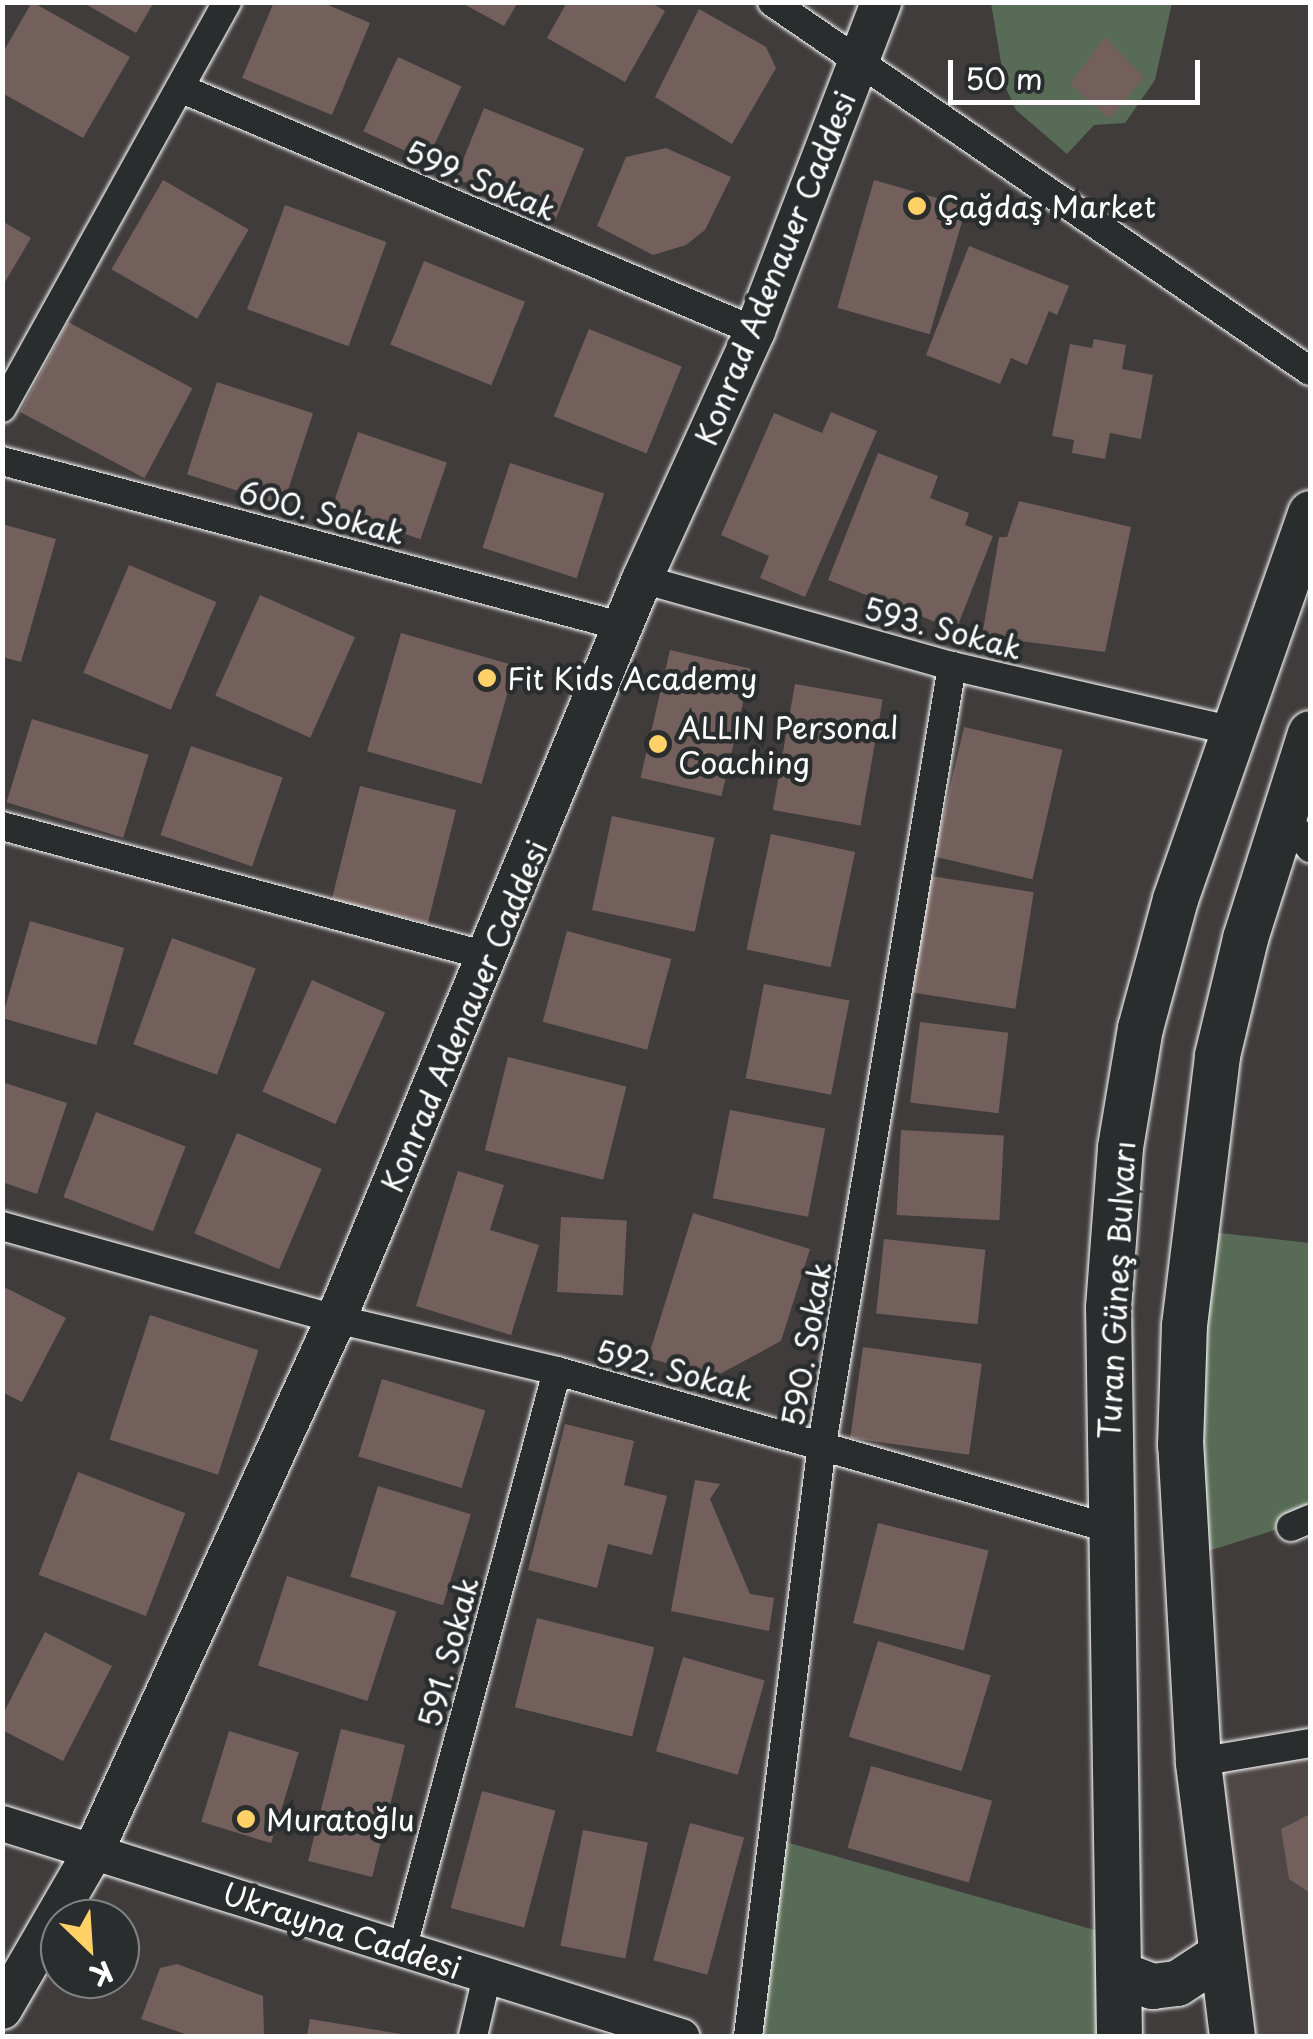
<!DOCTYPE html>
<meta charset="utf-8">
<style>
body{margin:0}
#map{position:relative;width:1313px;height:2039px;overflow:hidden;background:#403c3c;font-family:"Playpen Sans",sans-serif}
div>[style]{position:absolute}
.built>*{inset:0;background:#4f4746}
.green>*{inset:0;background:#586b56}
.building>*{inset:0;background:#73605c;transform-origin:0 0}
.roads{filter:drop-shadow(0 0 2px #fff) drop-shadow(0 0 2px #fff)}
.minor>*{height:28px;margin:-14px;padding:0 14px;transform-origin:14px;border-radius:14px;background:#2a2d2e}
.tertiary>*{height:35px;margin:-17.5px;padding:0 17.5px;transform-origin:17.5px;border-radius:17.5px;background:#2a2d2e}
.secondary>*{height:40px;margin:-20px;padding:0 20px;transform-origin:20px;border-radius:20px;background:#2a2d2e}
.primary>*{height:45px;margin:-22.5px;padding:0 22.5px;transform-origin:22.5px;border-radius:22.5px;background:#2a2d2e}
.dots>*{width:28px;height:28px;translate:-50% -50%;box-sizing:border-box;border:5px solid #2a2d2e;border-radius:50%}
span{translate:-50% -50%;white-space:nowrap;text-align:center;line-height:1.15;-webkit-text-stroke:9px #2a2d2e;paint-order:stroke}
.street-label{font-size:30px;color:#fff}
.poi-label{font-size:30px;color:#fff}
.left{translate:0 -50%;text-align:left}
.frame{position:absolute;inset:0;border:5px solid #fff;pointer-events:none}
.north{position:absolute;left:40px;top:1899px;width:100px;height:100px;box-sizing:border-box;background:#2a2d2e;border:2px solid #7f8182;border-radius:50%;rotate:155deg;font-size:28px;font-weight:700;line-height:40px;text-align:center;color:#fff}
.north::after{content:'';display:block;margin:auto;width:35px;height:45px;background:#ffd166;clip-path:polygon(50% 0,100% 100%,50% 72%,0 100%)}
.scale{position:absolute;left:948px;top:60px;width:252px;height:45px;box-sizing:border-box;border:5px solid #fff;border-top:0;padding-left:12px;font-size:30px;line-height:35px;white-space:nowrap;color:#fff;-webkit-text-stroke:8px #2a2d2e;paint-order:stroke}
</style>
<div id="map">
<div class="built">
<div style="clip-path:polygon(1310px 1743px,1310px 2036px,1251px 2036px,1198px 1762px)"></div>
</div>
<div class="green">
<div style="clip-path:polygon(991px 3px,1172px 3px,1155px 80px,1125px 123px,1094px 125px,1067px 154px,1016px 110px,1005px 86px)"></div>
<div style="clip-path:polygon(1193px 1230px,1310px 1243px,1310px 1519px,1186px 1558px)"></div>
<div style="clip-path:polygon(772px 1838px,1112px 1935px,1119px 2036px,748px 2036px)"></div>
</div>
<div class="building">
<div style="clip-path:polygon(32px 2px,130px 57px,83px 138px,2px 93px,2px 54px)"></div>
<div style="clip-path:polygon(82px 2px,154px 2px,136px 33px)"></div>
<div style="clip-path:polygon(274px 2px,321px 2px,370px 23px,332px 115px,242px 78px)"></div>
<div style="clip-path:polygon(460px 2px,518px 2px,504px 26px)"></div>
<div style="clip-path:polygon(567px 2px,650px 2px,665px 11px,625px 82px,547px 38px)"></div>
<div style="clip-path:polygon(699px 9px,766px 47px,776px 68px,732px 144px,655px 97px)"></div>
<div style="clip-path:polygon(1105px 37px,1144px 77px,1110px 119px,1070px 84px)"></div>
<div style="left:398px;top:57px;width:70px;height:82px;rotate:25deg"></div>
<div style="left:484px;top:108px;width:108px;height:76px;rotate:22deg"></div>
<div style="clip-path:polygon(666px 148px,731px 177px,705px 230px,686px 245px,653px 255px,597px 226px,626px 157px)"></div>
<div style="left:163px;top:180px;width:99px;height:103px;rotate:30deg"></div>
<div style="left:874px;top:180px;width:96px;height:133px;rotate:16deg"></div>
<div style="left:285px;top:205px;width:108px;height:111px;rotate:20deg"></div>
<div style="clip-path:polygon(2px 221px,31px 238px,2px 287px)"></div>
<div style="clip-path:polygon(969px 246px,1069px 286px,1057px 315px,1049px 311px,1027px 365px,1011px 358px,1000px 384px,926px 355px)"></div>
<div style="left:424px;top:261px;width:109px;height:90px;rotate:22deg"></div>
<div style="left:68px;top:322px;width:141px;height:102px;rotate:28deg"></div>
<div style="left:589px;top:329px;width:100px;height:94px;rotate:22deg"></div>
<div style="clip-path:polygon(1094px 339px,1126px 345px,1122px 369px,1153px 375px,1141px 439px,1110px 433px,1105px 459px,1072px 453px,1074px 440px,1052px 436px,1070px 344px,1092px 348px)"></div>
<div style="left:217px;top:382px;width:101px;height:97px;rotate:18deg"></div>
<div style="clip-path:polygon(831px 412px,877px 431px,805px 597px,760px 578px,769px 556px,721px 535px,774px 413px,822px 433px)"></div>
<div style="left:358px;top:432px;width:94px;height:81px;rotate:19deg"></div>
<div style="clip-path:polygon(878px 453px,938px 476px,930px 498px,969px 513px,965px 525px,993px 536px,956px 630px,828px 580px)"></div>
<div style="left:510px;top:463px;width:99px;height:89px;rotate:18deg"></div>
<div style="clip-path:polygon(1019px 501px,1131px 527px,1105px 652px,982px 636px,999px 537px,1007px 537px)"></div>
<div style="clip-path:polygon(2px 524px,56px 539px,21px 662px,2px 657px)"></div>
<div style="left:129px;top:565px;width:95px;height:117px;rotate:23deg"></div>
<div style="left:260px;top:595px;width:104px;height:110px;rotate:24deg"></div>
<div style="left:401px;top:633px;width:119px;height:123px;rotate:16deg"></div>
<div style="left:670px;top:650px;width:83px;height:131px;rotate:13deg"></div>
<div style="left:795px;top:684px;width:89px;height:128px;rotate:10deg"></div>
<div style="left:32px;top:719px;width:122px;height:87px;rotate:17deg"></div>
<div style="left:964px;top:727px;width:101px;height:133px;rotate:13deg"></div>
<div style="left:191px;top:746px;width:97px;height:94px;rotate:19deg"></div>
<div style="left:360px;top:786px;width:99px;height:117px;rotate:14deg"></div>
<div style="left:612px;top:816px;width:105px;height:96px;rotate:12deg"></div>
<div style="left:771px;top:834px;width:86px;height:118px;rotate:12deg"></div>
<div style="left:931px;top:876px;width:104px;height:118px;rotate:9deg"></div>
<div style="left:30px;top:921px;width:98px;height:101px;rotate:16deg"></div>
<div style="left:567px;top:931px;width:108px;height:94px;rotate:15deg"></div>
<div style="left:172px;top:938px;width:89px;height:113px;rotate:20deg"></div>
<div style="left:312px;top:980px;width:80px;height:122px;rotate:24deg"></div>
<div style="left:764px;top:984px;width:87px;height:96px;rotate:11deg"></div>
<div style="left:920px;top:1022px;width:89px;height:81px;rotate:7deg"></div>
<div style="left:508px;top:1057px;width:122px;height:96px;rotate:14deg"></div>
<div style="clip-path:polygon(2px 1082px,67px 1103px,37px 1194px,2px 1182px)"></div>
<div style="left:730px;top:1110px;width:97px;height:90px;rotate:11deg"></div>
<div style="left:96px;top:1112px;width:96px;height:91px;rotate:21deg"></div>
<div style="left:901px;top:1130px;width:103px;height:85px;rotate:3deg"></div>
<div style="left:237px;top:1133px;width:92px;height:109px;rotate:23deg"></div>
<div style="clip-path:polygon(458px 1171px,504px 1185px,490px 1230px,539px 1245px,511px 1335px,416px 1306px)"></div>
<div style="clip-path:polygon(693px 1213px,810px 1249px,781px 1341px,716px 1376px,648px 1358px)"></div>
<div style="left:561px;top:1217px;width:66px;height:75px;rotate:3deg"></div>
<div style="left:884px;top:1239px;width:102px;height:75px;rotate:6deg"></div>
<div style="clip-path:polygon(2px 1286px,66px 1318px,22px 1402px,2px 1392px)"></div>
<div style="left:150px;top:1315px;width:114px;height:131px;rotate:18deg"></div>
<div style="left:863px;top:1347px;width:120px;height:92px;rotate:8deg"></div>
<div style="left:382px;top:1379px;width:108px;height:81px;rotate:17deg"></div>
<div style="clip-path:polygon(565px 1424px,634px 1441px,624px 1485px,667px 1496px,652px 1555px,608px 1544px,597px 1588px,528px 1570px)"></div>
<div style="left:78px;top:1472px;width:115px;height:110px;rotate:21deg"></div>
<div style="clip-path:polygon(695px 1480px,720px 1484px,710px 1499px,750px 1594px,774px 1598px,769px 1631px,671px 1611px)"></div>
<div style="left:378px;top:1486px;width:97px;height:95px;rotate:17deg"></div>
<div style="left:878px;top:1523px;width:114px;height:103px;rotate:14deg"></div>
<div style="left:287px;top:1576px;width:115px;height:94px;rotate:18deg"></div>
<div style="left:537px;top:1618px;width:121px;height:92px;rotate:14deg"></div>
<div style="clip-path:polygon(45px 1632px,112px 1666px,63px 1761px,2px 1730px,2px 1716px)"></div>
<div style="left:878px;top:1641px;width:118px;height:100px;rotate:17deg"></div>
<div style="left:683px;top:1657px;width:85px;height:98px;rotate:16deg"></div>
<div style="left:341px;top:1729px;width:66px;height:136px;rotate:14deg"></div>
<div style="left:229px;top:1731px;width:73px;height:95px;rotate:17deg"></div>
<div style="left:871px;top:1766px;width:126px;height:85px;rotate:16deg"></div>
<div style="left:482px;top:1791px;width:76px;height:121px;rotate:15deg"></div>
<div style="clip-path:polygon(1310px 1814px,1310px 1893px,1289px 1879px,1281px 1829px)"></div>
<div style="left:690px;top:1823px;width:56px;height:142px;rotate:15deg"></div>
<div style="left:583px;top:1830px;width:66px;height:118px;rotate:11deg"></div>
<div style="clip-path:polygon(177px 1964px,263px 1996px,264px 2036px,191px 2036px,141px 2019px,160px 1968px)"></div>
<div style="clip-path:polygon(310px 2019px,401px 2034px,401px 2036px,307px 2036px)"></div>
</div>
<div class="roads">
<div class="minor">
<div style="left:772px;top:2px;width:652px;rotate:34.45deg"></div>
<div style="left:182px;top:89px;width:622px;rotate:22.9deg"></div>
<div style="left:2px;top:408px;width:464px;rotate:-61deg"></div>
<div style="left:2px;top:461px;width:644px;rotate:14.94deg"></div>
<div style="left:642px;top:579px;width:322px;rotate:15.7deg"></div>
<div style="left:952px;top:666px;width:285px;rotate:13deg"></div>
<div style="left:1282px;top:812px;width:46px;rotate:52.1deg"></div>
<div style="left:2px;top:826px;width:506px;rotate:15deg"></div>
<div style="left:2px;top:1226px;width:347px;rotate:15.6deg"></div>
<div style="left:336px;top:1319px;width:227px;rotate:13.2deg"></div>
<div style="left:557px;top:1371px;width:573px;rotate:15.9deg"></div>
<div style="left:1291px;top:1527px;width:21px;rotate:-23deg"></div>
<div style="left:1198px;top:1762px;width:114px;rotate:-9.6deg"></div>
<div style="left:402px;top:1950px;width:599px;rotate:-75.01deg"></div>
<div style="left:473px;top:2036px;width:62px;rotate:-76.9deg"></div>
<div style="left:748px;top:2036px;width:597px;rotate:-82.87deg"></div>
<div style="left:822px;top:1444px;width:789px;rotate:-80.51deg"></div>
</div>
<div class="tertiary">
<div style="left:2px;top:1823px;width:712px;rotate:17.42deg"></div>
</div>
<div class="secondary">
<div style="left:2px;top:2009px;width:184px;rotate:-59.9deg"></div>
<div style="left:94px;top:1850px;width:584px;rotate:-65.5deg"></div>
<div style="left:336px;top:1319px;width:801px;rotate:-67.53deg"></div>
<div style="left:642px;top:579px;width:273px;rotate:-65.5deg"></div>
<div style="left:755px;top:331px;width:352px;rotate:-69deg"></div>
</div>
<div class="primary">
<div style="left:1123px;top:1975px;width:31px;rotate:21deg"></div>
<div style="left:1152px;top:1986px;width:25px;rotate:-7deg"></div>
<div style="left:1177px;top:1983px;width:51px;rotate:-33.1deg"></div>
<div style="left:1119px;top:2036px;width:729px;rotate:-90.86deg"></div>
<div style="left:1108px;top:1307px;width:160px;rotate:-85.7deg"></div>
<div style="left:1120px;top:1147px;width:121px;rotate:-80.5deg"></div>
<div style="left:1140px;top:1028px;width:134px;rotate:-74.8deg"></div>
<div style="left:1175px;top:899px;width:409px;rotate:-70.7deg"></div>
<div style="left:1232px;top:2036px;width:276px;rotate:-97.1deg"></div>
<div style="left:1198px;top:1762px;width:318px;rotate:-93.2deg"></div>
<div style="left:1180px;top:1445px;width:120px;rotate:-88.1deg"></div>
<div style="left:1184px;top:1325px;width:272px;rotate:-83deg"></div>
<div style="left:1217px;top:1055px;width:120px;rotate:-76.5deg"></div>
<div style="left:1245px;top:938px;width:215px;rotate:-72.4deg"></div>
</div>
</div>
<div class="dots">
<div style="left:917px;top:206px;background:#ffd166"></div>
<div style="left:487px;top:678px;background:#ffd166"></div>
<div style="left:658px;top:744px;background:#ffd166"></div>
<div style="left:246px;top:1819px;background:#ffd166"></div>
</div>
<div class="street-label">
<span style="left:481px;top:180px;rotate:23deg">599. Sokak</span>
<span style="left:775px;top:268px;rotate:-68deg">Konrad Adenauer Caddesi</span>
<span style="left:322px;top:512px;rotate:15deg">600. Sokak</span>
<span style="left:943px;top:628px;rotate:15deg">593. Sokak</span>
<span style="left:464px;top:1016px;rotate:-67deg">Konrad Adenauer Caddesi</span>
<span style="left:1116px;top:1290px;rotate:-87deg">Turan Güneş Bulvarı</span>
<span style="left:806px;top:1344px;rotate:-80deg">590. Sokak</span>
<span style="left:675px;top:1370px;rotate:15deg">592. Sokak</span>
<span style="left:448px;top:1652px;rotate:-75deg">591. Sokak</span>
<span style="left:342px;top:1930px;rotate:18deg">Ukrayna Caddesi</span>
</div>
<div class="poi-label">
<span class="left" style="left:937px;top:206px">Çağdaş Market</span>
<span class="left" style="left:507px;top:678px">Fit Kids Academy</span>
<span class="left" style="left:678px;top:744px">ALLIN Personal<br>Coaching</span>
<span class="left" style="left:266px;top:1819px">Muratoğlu</span>
</div>
<div class="frame"></div>
<div class="north">K</div>
<div class="scale">50 m</div>
</div>
